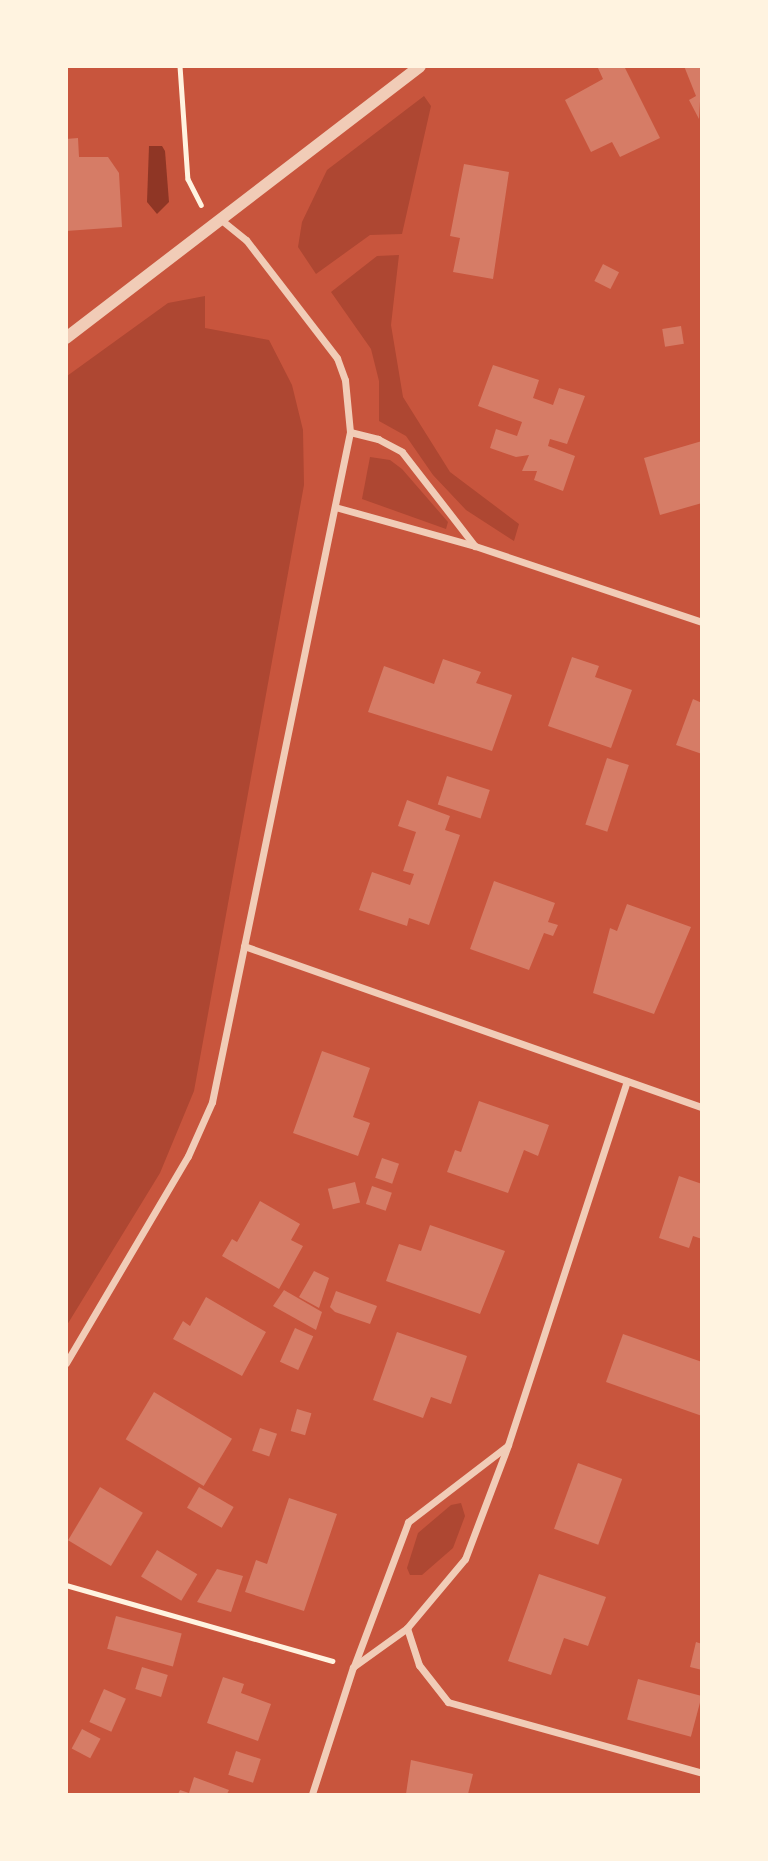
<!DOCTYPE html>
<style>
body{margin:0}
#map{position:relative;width:768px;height:1861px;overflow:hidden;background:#c8553d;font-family:"Fira Sans Condensed",sans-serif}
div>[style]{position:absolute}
.green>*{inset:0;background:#ae4732}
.water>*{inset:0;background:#8f3625}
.building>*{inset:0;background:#d67c66;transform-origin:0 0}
.path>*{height:4.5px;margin:-2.25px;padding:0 2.25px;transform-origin:2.25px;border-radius:2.25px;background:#fff3e0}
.minor>*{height:7px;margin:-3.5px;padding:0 3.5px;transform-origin:3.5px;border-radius:3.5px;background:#f1ccb7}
.tertiary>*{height:12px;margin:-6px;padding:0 6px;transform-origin:6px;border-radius:6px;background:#f1ccb7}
span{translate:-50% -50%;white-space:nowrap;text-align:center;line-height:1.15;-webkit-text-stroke:5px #fff3e0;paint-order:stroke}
.frame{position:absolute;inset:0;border:68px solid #fff3e0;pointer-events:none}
</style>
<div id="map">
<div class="green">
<div style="clip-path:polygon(424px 96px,431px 106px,402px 234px,370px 235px,316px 274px,298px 247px,302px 222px,327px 170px)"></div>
<div style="clip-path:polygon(399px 255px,391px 325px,403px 397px,450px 472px,519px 524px,514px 541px,466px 510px,433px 475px,406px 436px,379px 421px,379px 381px,371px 349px,331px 292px,377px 256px)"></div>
<div style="clip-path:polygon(205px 296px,205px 328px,269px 340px,292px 385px,303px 430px,304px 485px,194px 1091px,160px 1173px,67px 1325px,67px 376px,168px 303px)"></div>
<div style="clip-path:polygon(370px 457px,390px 460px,402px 469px,448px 522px,446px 529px,362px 499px)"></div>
<div style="clip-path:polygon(461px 1503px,465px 1516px,453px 1548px,422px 1575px,410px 1575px,407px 1568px,418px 1533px,451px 1505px)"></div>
</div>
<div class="water">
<div style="clip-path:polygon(149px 146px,162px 146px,165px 151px,169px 202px,157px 214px,147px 202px)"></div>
</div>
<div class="building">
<div style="clip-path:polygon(597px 66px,624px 66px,660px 138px,620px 157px,612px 142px,591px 152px,565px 100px,603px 79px)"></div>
<div style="clip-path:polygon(684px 66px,702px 66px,699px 119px,689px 100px,696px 96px)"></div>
<div style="clip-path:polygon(78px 138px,79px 157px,108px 157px,119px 173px,122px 227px,66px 231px,66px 139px)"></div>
<div style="clip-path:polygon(464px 164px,509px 172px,493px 279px,453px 272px,460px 238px,450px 236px)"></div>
<div style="left:603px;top:264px;width:18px;height:19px;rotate:27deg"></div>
<div style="left:681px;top:326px;width:18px;height:19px;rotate:81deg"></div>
<div style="clip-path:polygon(493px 365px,539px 380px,533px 398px,553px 405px,559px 388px,585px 396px,567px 444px,550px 439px,548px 446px,575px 456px,563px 491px,534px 480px,537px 471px,522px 471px,529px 455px,516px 457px,490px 448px,496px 429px,517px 436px,522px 422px,478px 406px)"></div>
<div style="clip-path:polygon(702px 441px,702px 503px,660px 515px,644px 458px)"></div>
<div style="clip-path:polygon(572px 657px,599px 666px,595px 677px,632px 690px,611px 748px,548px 726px)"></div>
<div style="clip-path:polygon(443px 659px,481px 672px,476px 683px,512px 695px,492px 751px,368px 712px,384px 666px,434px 684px)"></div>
<div style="clip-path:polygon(693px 699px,702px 703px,702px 754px,676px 745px)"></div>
<div style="left:607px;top:758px;width:23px;height:70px;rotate:18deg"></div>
<div style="left:447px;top:776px;width:45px;height:30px;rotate:18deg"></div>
<div style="clip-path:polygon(407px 800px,450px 816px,445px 830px,460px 835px,429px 925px,409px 918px,407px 926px,359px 910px,372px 872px,410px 885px,414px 874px,403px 871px,416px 832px,398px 826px)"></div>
<div style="clip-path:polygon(494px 881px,555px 903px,548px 922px,558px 925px,553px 936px,544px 933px,529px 970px,470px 949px)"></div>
<div style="clip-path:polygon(627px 904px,691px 927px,654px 1014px,593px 993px,610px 928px,617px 931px)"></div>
<div style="clip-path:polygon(322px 1051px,370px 1068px,353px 1117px,370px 1123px,358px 1156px,293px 1133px)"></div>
<div style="clip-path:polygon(479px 1101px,549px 1125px,538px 1156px,524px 1150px,508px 1193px,447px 1172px,455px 1150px,461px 1152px)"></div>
<div style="left:382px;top:1158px;width:18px;height:21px;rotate:19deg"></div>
<div style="clip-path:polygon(679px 1176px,702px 1184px,702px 1239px,693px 1236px,689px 1248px,659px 1238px)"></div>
<div style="left:355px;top:1182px;width:21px;height:28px;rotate:76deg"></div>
<div style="left:372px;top:1186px;width:21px;height:19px;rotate:19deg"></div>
<div style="clip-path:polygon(260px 1201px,300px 1224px,291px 1240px,303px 1246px,279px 1289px,222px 1256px,232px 1239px,237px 1242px)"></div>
<div style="clip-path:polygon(430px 1225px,505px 1251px,480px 1314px,386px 1281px,399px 1244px,421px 1251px)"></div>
<div style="clip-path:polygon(314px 1271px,329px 1278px,319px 1308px,299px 1297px)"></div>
<div style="clip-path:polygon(284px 1290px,322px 1312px,316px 1330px,273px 1306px)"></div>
<div style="clip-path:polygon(336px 1291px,377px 1306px,370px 1324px,335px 1312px,330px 1307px)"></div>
<div style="clip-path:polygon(206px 1297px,266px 1332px,242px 1376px,173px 1339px,183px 1321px,190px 1326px)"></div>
<div style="left:295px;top:1328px;width:20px;height:37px;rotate:24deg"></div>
<div style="clip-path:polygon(397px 1332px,467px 1356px,451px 1404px,431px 1397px,423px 1418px,373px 1400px)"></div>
<div style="clip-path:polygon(623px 1334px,702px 1362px,702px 1416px,606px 1382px)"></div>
<div style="left:154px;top:1392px;width:91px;height:55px;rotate:31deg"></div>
<div style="left:297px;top:1409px;width:15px;height:23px;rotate:16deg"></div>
<div style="left:260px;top:1428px;width:18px;height:24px;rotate:19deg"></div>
<div style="left:578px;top:1463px;width:47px;height:70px;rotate:20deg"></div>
<div style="left:100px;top:1487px;width:50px;height:62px;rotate:31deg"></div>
<div style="left:199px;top:1487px;width:40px;height:24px;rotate:30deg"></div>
<div style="clip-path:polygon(289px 1498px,337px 1514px,304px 1611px,245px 1592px,256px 1560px,267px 1564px)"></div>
<div style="left:157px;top:1550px;width:47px;height:31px;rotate:31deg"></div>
<div style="clip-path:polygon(217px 1569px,243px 1576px,231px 1612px,197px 1602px)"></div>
<div style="clip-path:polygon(539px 1574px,606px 1597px,588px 1646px,564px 1638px,551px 1675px,508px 1661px)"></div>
<div style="left:116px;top:1616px;width:68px;height:34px;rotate:15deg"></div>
<div style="clip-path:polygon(696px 1642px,702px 1644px,702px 1670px,690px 1667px)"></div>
<div style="left:142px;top:1667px;width:27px;height:23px;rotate:17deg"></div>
<div style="clip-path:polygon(223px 1677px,244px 1684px,241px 1693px,271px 1704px,258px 1741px,207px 1723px)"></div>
<div style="left:638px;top:1679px;width:66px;height:42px;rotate:15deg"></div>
<div style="left:104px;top:1689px;width:24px;height:36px;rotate:24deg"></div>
<div style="left:82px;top:1729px;width:21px;height:22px;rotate:28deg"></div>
<div style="left:236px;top:1751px;width:26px;height:25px;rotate:18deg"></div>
<div style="clip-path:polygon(411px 1760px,473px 1774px,468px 1794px,406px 1794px)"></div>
<div style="clip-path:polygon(194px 1777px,229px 1790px,227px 1794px,178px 1794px,180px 1790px,189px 1793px)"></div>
</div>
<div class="path">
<div style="left:180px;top:66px;width:113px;rotate:86deg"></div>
<div style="left:188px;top:179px;width:29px;rotate:63deg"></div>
<div style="left:66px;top:1585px;width:277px;rotate:15.9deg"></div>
</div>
<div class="minor">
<div style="left:350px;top:432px;width:29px;rotate:14deg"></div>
<div style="left:378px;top:439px;width:27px;rotate:28deg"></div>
<div style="left:402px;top:452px;width:119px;rotate:52.2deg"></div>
<div style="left:335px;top:507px;width:145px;rotate:15.6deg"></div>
<div style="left:475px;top:546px;width:239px;rotate:18.5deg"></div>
<div style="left:244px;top:946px;width:485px;rotate:19.4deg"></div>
<div style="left:66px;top:1363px;width:240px;rotate:-59.5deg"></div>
<div style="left:188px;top:1156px;width:59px;rotate:-66deg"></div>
<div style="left:212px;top:1102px;width:684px;rotate:-78.36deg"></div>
<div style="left:350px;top:432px;width:52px;rotate:-95.5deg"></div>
<div style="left:345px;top:380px;width:23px;rotate:-110deg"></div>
<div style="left:337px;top:358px;width:149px;rotate:-127.6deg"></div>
<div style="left:246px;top:240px;width:32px;rotate:-141deg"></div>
<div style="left:407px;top:1628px;width:39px;rotate:72deg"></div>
<div style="left:419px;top:1665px;width:47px;rotate:51.9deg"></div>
<div style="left:448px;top:1702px;width:264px;rotate:15.6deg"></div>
<div style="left:354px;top:1666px;width:154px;rotate:-69.4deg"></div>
<div style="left:408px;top:1522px;width:125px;rotate:-37.5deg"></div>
<div style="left:312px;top:1794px;width:133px;rotate:-72.1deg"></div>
<div style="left:353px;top:1667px;width:67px;rotate:-35.8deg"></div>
<div style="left:407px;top:1628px;width:90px;rotate:-50deg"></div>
<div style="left:465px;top:1559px;width:122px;rotate:-69.3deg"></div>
<div style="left:508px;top:1445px;width:383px;rotate:-71.9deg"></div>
</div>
<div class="tertiary">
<div style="left:66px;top:338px;width:446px;rotate:-37.5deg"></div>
</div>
<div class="frame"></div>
</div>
